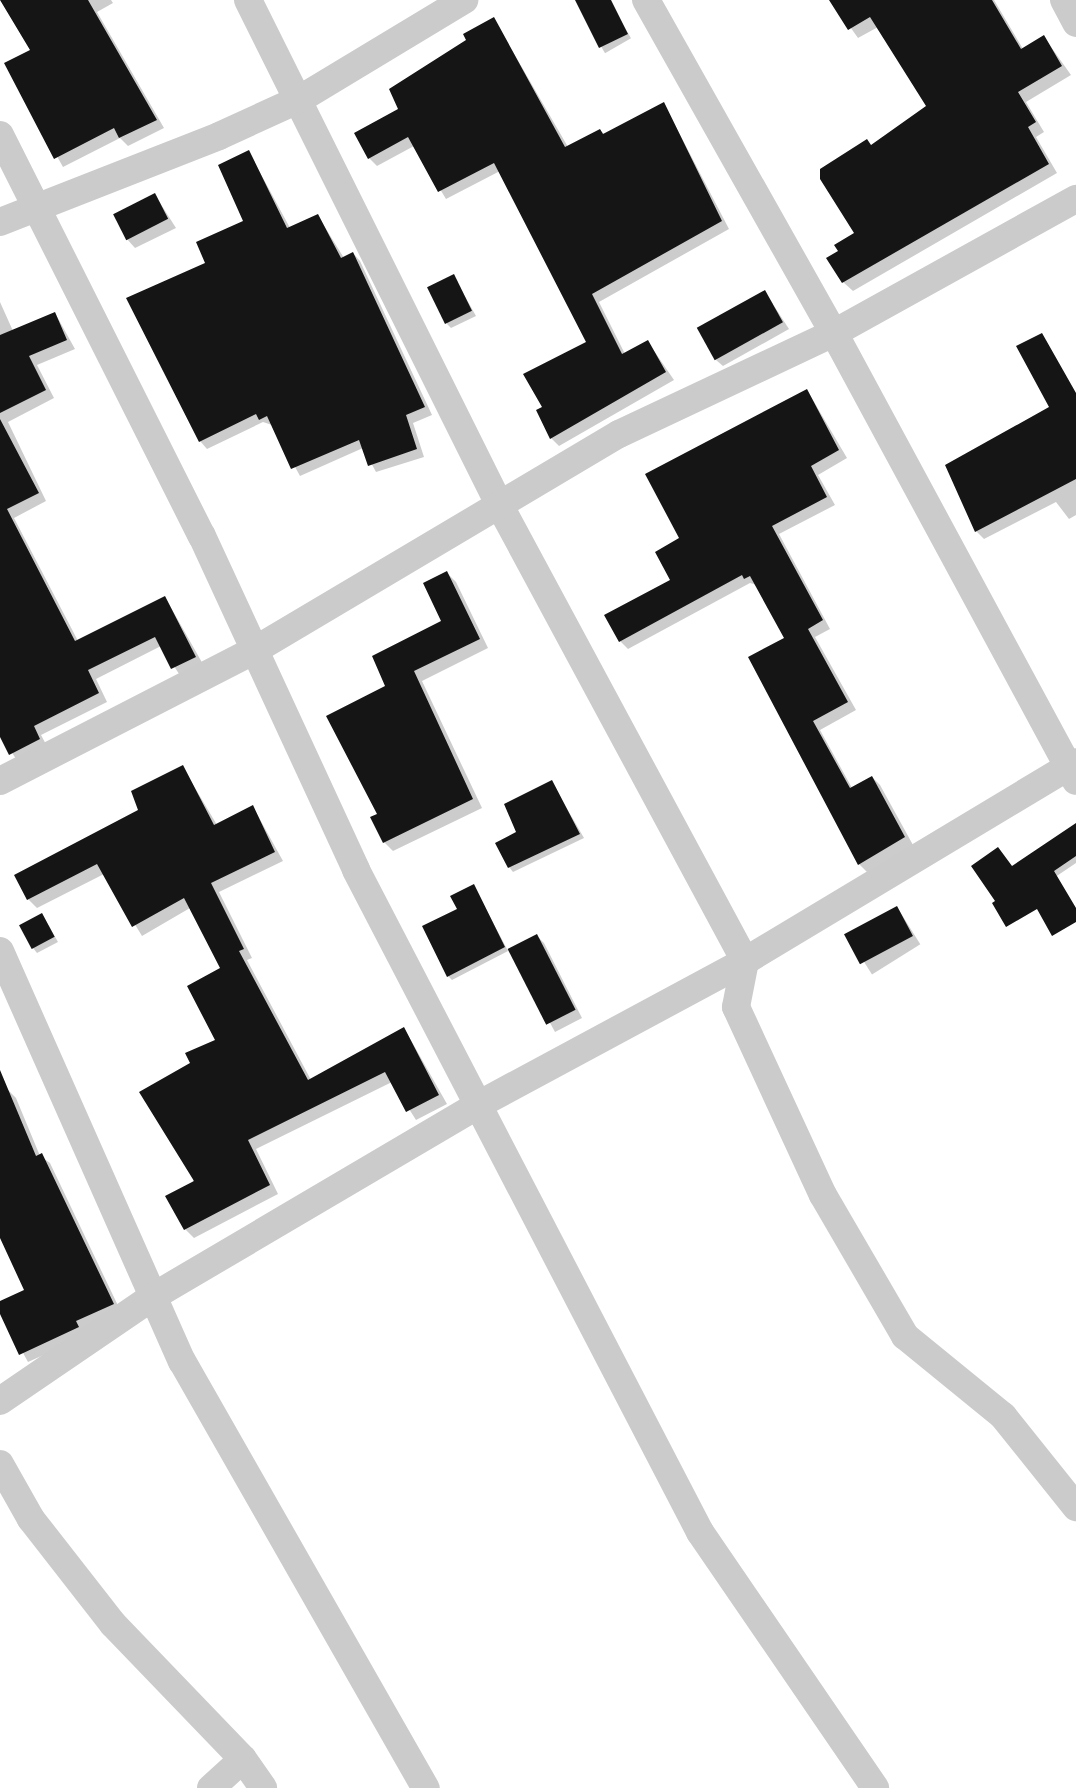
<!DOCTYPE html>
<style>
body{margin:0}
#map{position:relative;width:1076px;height:1788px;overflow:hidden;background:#fff;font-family:Signika,sans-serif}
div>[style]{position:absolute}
.shadow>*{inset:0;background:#0003;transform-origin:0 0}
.building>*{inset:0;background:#151515;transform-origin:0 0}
.minor>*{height:28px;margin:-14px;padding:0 14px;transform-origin:14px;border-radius:14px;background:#cbcbcb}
span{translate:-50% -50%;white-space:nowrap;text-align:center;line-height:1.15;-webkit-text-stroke:5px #fff;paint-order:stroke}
</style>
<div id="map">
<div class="shadow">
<div style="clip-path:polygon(2px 0,111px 0,113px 3px,97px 12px,164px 128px,128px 146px,120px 138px,63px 167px,5px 64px,32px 50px)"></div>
<div style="clip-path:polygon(831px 0,994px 0,1023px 49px,1044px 37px,1071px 75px,1026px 102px,1044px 132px,1036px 137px,1057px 173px,853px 291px,843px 282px,840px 251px,856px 233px,872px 146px,928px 106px,878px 27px,858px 38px)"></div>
<div style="left:617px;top:14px;width:28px;height:30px;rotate:60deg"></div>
<div style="clip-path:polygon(494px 19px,568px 147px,600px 130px,605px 135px,664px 104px,729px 229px,599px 302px,625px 354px,648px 342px,674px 380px,559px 446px,551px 438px,544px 408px,588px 342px,500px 171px,446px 199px,414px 146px,377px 166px,369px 158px,400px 110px)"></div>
<div style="clip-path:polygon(249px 152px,290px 228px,318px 216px,344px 258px,353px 253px,360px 261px,432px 415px,413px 423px,424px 457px,376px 472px,363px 448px,300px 476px,272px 425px,263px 422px,207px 449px,200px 441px,207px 264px,245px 222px)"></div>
<div style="clip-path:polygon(155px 195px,176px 228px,135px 248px,126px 238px)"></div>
<div style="clip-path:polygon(453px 275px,476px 316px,451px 328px,447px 324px)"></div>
<div style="clip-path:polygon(765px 292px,789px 329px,723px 366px,716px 360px)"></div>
<div style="clip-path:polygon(0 302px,13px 331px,55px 313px,75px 349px,37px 365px,54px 398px,8px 422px,46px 501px,14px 518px,78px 641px,165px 597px,204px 666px,181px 677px,161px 646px,96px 679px,107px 702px,41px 735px,48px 748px,18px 762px,0 734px)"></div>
<div style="clip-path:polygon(1042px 334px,1076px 395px,1076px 515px,1069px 519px,1056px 502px,984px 539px,976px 531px,1051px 408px)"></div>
<div style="clip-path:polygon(807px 390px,847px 458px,818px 475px,835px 505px,779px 534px,830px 629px,815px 637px,856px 710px,820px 730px,852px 788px,872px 777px,880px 785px,913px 845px,867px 872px,859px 864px,785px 639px,757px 585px,750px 583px,628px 649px,620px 641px,672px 580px,681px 539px)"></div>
<div style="clip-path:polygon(447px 573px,456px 582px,488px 648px,422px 681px,482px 808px,393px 851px,384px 842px,378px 814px,386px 687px,443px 621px)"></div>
<div style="clip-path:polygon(182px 766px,217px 825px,253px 807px,283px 861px,219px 892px,252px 958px,247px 960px,311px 1080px,404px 1028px,447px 1104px,416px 1120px,392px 1082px,256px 1149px,278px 1194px,194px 1238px,185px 1229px,216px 1040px,221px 968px,190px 908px,142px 936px,104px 874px,37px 908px,28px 899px,140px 811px)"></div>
<div style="clip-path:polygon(551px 781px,584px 838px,513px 872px,509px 867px,518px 833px)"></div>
<div style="clip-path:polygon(1076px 827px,1076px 863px,1005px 911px,998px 849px,1013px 868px)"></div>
<div style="clip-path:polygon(474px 886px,508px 951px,537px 936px,544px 943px,582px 1018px,555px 1032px,510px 950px,452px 980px,448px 976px,458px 910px)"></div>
<div style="left:897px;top:907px;width:44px;height:57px;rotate:58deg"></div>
<div style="clip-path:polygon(42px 914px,58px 942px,37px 953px,33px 948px)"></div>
<div style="clip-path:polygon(8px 1090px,16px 1098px,40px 1156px,50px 1163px,121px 1312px,86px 1336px,28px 1362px,0 1311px,0 1302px,26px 1291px,0 1235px,0 1094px)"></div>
</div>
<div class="building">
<div style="clip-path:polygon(0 0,88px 0,157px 120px,119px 138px,114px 128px,54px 159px,4px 63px,30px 50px)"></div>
<div style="clip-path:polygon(575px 0,611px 0,628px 34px,599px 48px)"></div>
<div style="clip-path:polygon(829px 0,992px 0,1021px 49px,1044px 35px,1062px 66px,1018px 92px,1036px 122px,1028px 127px,1049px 164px,842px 283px,826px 258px,838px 251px,834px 245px,854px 233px,820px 179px,820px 169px,867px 139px,871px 145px,926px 106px,870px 17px,848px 30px)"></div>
<div style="clip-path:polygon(494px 17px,565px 147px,600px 129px,603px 134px,664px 102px,722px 221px,592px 294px,622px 354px,648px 340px,666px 372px,550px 439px,536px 410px,542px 407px,523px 374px,586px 342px,494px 163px,438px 192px,408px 137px,368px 159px,354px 133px,398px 109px,389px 89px,466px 40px,463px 34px)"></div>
<div style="clip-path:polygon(249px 150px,287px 228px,318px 214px,341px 258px,353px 252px,425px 407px,406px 415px,417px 449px,368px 466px,359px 440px,291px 469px,267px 416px,259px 420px,256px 414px,199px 442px,126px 298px,205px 263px,196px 242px,243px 221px,218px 165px)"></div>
<div style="left:155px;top:193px;width:29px;height:47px;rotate:63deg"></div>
<div style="left:454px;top:274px;width:41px;height:30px;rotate:64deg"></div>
<div style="left:765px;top:290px;width:37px;height:78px;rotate:61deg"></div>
<div style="clip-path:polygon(55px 312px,67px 340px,29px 356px,46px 390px,0 413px,0 335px)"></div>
<div style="clip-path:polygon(1042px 333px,1076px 393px,1076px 479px,975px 532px,945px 465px,1049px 407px,1016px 346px)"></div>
<div style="clip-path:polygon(807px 389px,839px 450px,811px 466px,827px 497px,772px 526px,823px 620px,808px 629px,848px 702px,813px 721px,850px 788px,872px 776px,905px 837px,858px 865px,748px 657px,784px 638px,750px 576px,744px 579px,742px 575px,619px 642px,604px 615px,670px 580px,655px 552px,679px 538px,645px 474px)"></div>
<div style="clip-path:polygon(0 419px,39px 493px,7px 509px,75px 641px,165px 596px,196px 657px,171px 669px,155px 637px,88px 670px,99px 693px,34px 726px,40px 739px,9px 755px,0 737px)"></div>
<div style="clip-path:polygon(447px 571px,480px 639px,414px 671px,473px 799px,383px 843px,370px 817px,377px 814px,326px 716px,385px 686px,372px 656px,441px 621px,423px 583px)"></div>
<div style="clip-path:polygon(183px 765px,214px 825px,253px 805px,275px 852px,211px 883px,244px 949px,239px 951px,308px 1080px,404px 1027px,439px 1095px,406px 1112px,385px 1072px,248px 1140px,270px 1185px,184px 1230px,165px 1196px,194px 1181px,139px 1092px,190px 1063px,185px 1053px,215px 1040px,187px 986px,220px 968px,184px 898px,132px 927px,97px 864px,27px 900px,14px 875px,138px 810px,131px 791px)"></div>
<div style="clip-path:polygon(552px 780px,580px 834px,508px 868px,495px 843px,516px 832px,504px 804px)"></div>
<div style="clip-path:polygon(1076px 823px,1076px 856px,1054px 871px,1076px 908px,1076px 922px,1052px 936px,1037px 909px,1006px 927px,992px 903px,995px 901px,971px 866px,998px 847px,1012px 866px)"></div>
<div style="clip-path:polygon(474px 884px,505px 947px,447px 977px,422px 926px,457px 909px,450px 896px)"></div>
<div style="left:897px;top:906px;width:34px;height:60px;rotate:62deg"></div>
<div style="left:42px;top:913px;width:27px;height:26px;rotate:62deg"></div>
<div style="left:537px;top:934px;width:85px;height:33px;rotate:63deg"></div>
<div style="clip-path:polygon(0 1070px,36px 1156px,42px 1153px,114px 1304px,76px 1321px,79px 1327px,19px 1355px,0 1314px,0 1301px,24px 1290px,0 1238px)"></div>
</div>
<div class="minor">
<div style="left:248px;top:0;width:565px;rotate:63.53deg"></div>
<div style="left:500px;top:506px;width:517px;rotate:61.7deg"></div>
<div style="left:745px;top:961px;width:47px;rotate:101.1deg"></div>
<div style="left:736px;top:1007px;width:207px;rotate:65.2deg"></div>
<div style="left:823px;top:1195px;width:163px;rotate:59.8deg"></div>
<div style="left:905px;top:1336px;width:127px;rotate:39.2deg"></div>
<div style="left:1003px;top:1416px;width:117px;rotate:51.3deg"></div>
<div style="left:646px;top:0;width:382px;rotate:60.6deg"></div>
<div style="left:834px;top:333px;width:509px;rotate:61.62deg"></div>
<div style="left:1064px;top:0;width:26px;rotate:62deg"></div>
<div style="left:0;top:135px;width:449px;rotate:63.3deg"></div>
<div style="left:202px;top:536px;width:368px;rotate:65.2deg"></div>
<div style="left:356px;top:870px;width:746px;rotate:62.54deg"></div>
<div style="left:700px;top:1532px;width:310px;rotate:55.6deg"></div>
<div style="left:0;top:222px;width:235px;rotate:-21.4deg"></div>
<div style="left:219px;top:136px;width:89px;rotate:-24.6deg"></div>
<div style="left:300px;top:99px;width:192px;rotate:-31.1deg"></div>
<div style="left:0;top:781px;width:287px;rotate:-27.2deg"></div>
<div style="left:255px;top:650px;width:423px;rotate:-30.7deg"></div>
<div style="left:619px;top:434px;width:238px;rotate:-25.2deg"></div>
<div style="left:834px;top:333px;width:277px;rotate:-29deg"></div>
<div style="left:0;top:951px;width:449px;rotate:66.1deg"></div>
<div style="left:182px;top:1361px;width:492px;rotate:60.3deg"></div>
<div style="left:0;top:1401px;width:186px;rotate:-34.3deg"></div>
<div style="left:154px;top:1296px;width:376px;rotate:-30.5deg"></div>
<div style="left:478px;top:1105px;width:303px;rotate:-28.3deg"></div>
<div style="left:745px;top:961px;width:386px;rotate:-31deg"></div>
<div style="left:0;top:1464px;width:63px;rotate:60.6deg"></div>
<div style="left:31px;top:1519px;width:133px;rotate:52deg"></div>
<div style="left:113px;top:1624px;width:187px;rotate:46.1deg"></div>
<div style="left:243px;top:1759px;width:35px;rotate:55deg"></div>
<div style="left:211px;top:1788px;width:43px;rotate:-42.2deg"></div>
</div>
</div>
